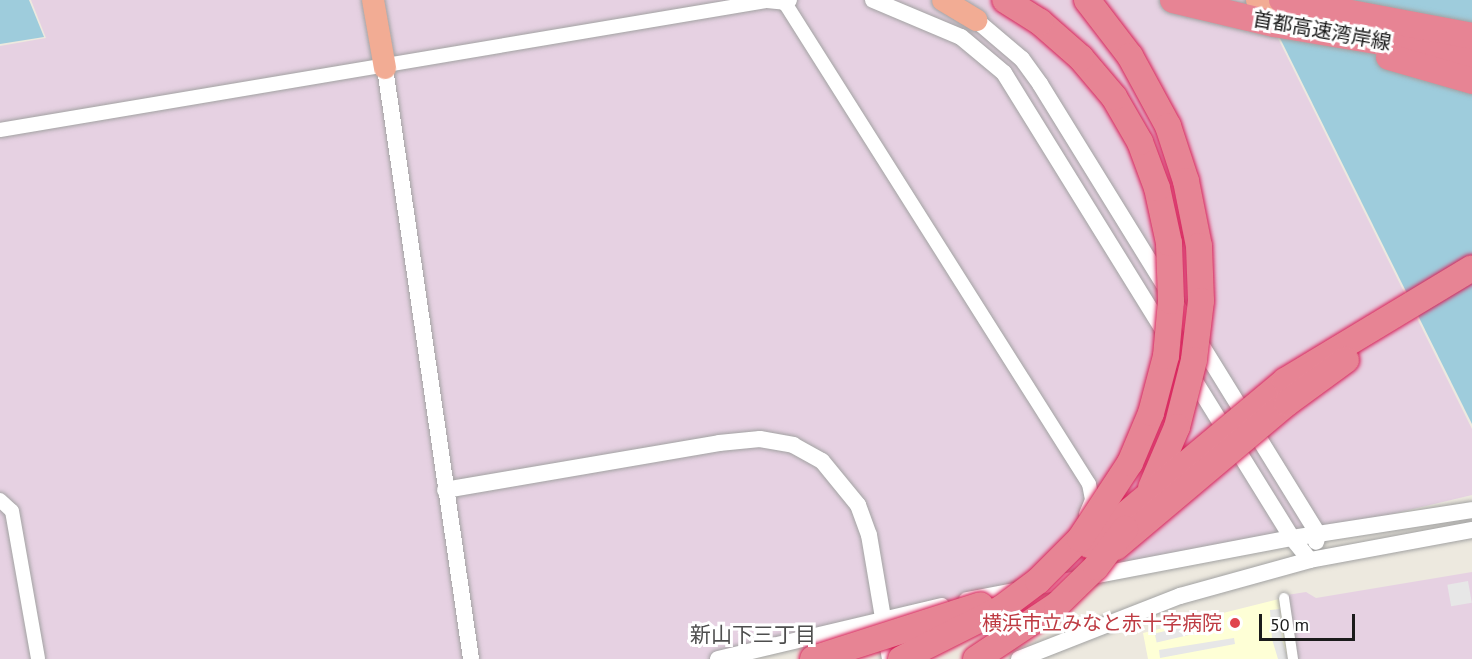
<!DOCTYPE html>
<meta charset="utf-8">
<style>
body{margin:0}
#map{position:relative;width:1472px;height:659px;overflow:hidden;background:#ede9df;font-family:"PT Sans","Noto Sans JP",sans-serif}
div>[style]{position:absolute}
.industrial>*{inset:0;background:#e6d1e2}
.education>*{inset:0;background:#feffd6}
.parking>*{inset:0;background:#e7e7e7;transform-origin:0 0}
.water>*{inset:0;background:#9eccdc}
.roads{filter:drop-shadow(0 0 2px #a2a2a2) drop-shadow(0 0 2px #a2a2a2)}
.pedestrian>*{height:10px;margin:-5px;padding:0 5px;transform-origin:5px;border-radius:5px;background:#fff}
.minor>*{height:14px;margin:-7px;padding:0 7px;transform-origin:7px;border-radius:7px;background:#fff}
.tertiary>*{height:16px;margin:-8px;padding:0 8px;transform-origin:8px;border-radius:8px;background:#fff}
.trunk>*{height:22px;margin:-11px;padding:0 11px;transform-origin:11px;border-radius:11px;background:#f2ac94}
.motorway>*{height:26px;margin:-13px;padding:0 13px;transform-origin:13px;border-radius:13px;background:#e78494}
.bridges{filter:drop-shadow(0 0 2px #d82059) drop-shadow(0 0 2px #d82059)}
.motorway-bridge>*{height:26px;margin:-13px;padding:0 13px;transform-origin:13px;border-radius:13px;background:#e78494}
.dots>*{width:16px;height:16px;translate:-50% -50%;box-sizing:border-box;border:3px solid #fff;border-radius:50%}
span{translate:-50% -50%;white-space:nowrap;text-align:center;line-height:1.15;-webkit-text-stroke:6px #fff;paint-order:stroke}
.street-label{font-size:20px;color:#1b1b1b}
.health-label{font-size:20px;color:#be3a42}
.right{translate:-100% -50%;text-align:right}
.neighbourhood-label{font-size:21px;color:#4e4e4e}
.scale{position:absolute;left:1259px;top:614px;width:96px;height:27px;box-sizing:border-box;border:3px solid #1b1b1b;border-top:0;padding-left:8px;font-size:18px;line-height:21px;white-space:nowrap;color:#1b1b1b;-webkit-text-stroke:4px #fff;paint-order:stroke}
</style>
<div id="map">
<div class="industrial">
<div style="clip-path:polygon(31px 0,1259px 0,1472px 429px,1472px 495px,1292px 538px,721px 659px,0 659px,0 46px,46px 38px)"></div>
<div style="clip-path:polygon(1472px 572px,1472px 659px,1297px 659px,1287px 595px,1306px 592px,1316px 598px)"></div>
</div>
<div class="education">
<div style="clip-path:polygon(1287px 597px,1297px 659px,1148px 659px,1143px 633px)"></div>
</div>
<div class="parking">
<div style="left:1468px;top:581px;width:22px;height:21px;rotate:80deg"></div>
<div style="clip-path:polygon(1280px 609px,1282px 640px,1288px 659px,1278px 659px,1272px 639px,1270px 610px)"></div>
<div style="left:1218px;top:619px;width:9px;height:65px;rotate:77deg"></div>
<div style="clip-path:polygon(1234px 638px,1235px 644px,1160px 658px,1159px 650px)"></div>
</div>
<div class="water">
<div style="clip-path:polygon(0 0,29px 0,44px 37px,0 44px)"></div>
<div style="clip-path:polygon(1261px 0,1472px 0,1472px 424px)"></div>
</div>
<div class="roads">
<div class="pedestrian">
<div style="left:1284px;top:598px;width:62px;rotate:81.6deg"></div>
</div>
<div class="minor">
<div style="left:0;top:130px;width:778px;rotate:-9.55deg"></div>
<div style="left:767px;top:1px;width:18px;rotate:6deg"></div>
<div style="left:785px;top:3px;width:569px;rotate:57.71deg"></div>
<div style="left:1089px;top:484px;width:16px;rotate:79deg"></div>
<div style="left:1092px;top:500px;width:15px;rotate:113deg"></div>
<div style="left:0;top:500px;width:16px;rotate:43deg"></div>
<div style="left:12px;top:511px;width:150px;rotate:80deg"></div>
</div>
<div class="tertiary">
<div style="left:873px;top:0;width:95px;rotate:22.8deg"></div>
<div style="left:961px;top:37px;width:56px;rotate:39.9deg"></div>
<div style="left:1004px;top:73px;width:547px;rotate:58.23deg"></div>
<div style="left:1292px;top:538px;width:28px;rotate:51deg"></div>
<div style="left:785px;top:3px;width:5px;rotate:-37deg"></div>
<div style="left:976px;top:20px;width:60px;rotate:40.3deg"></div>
<div style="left:1022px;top:59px;width:31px;rotate:54deg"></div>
<div style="left:1040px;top:84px;width:529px;rotate:58.29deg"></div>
<div style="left:1318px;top:534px;width:8px;rotate:104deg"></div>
<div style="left:385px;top:68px;width:597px;rotate:81.72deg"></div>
<div style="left:445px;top:490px;width:278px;rotate:-9.7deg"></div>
<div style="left:719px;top:443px;width:41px;rotate:-5.6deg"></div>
<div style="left:760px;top:439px;width:34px;rotate:10deg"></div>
<div style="left:793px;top:445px;width:33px;rotate:29deg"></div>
<div style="left:822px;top:461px;width:57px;rotate:50.7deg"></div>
<div style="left:858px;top:505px;width:32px;rotate:70deg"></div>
<div style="left:869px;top:535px;width:126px;rotate:80.4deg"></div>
<div style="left:967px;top:600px;width:331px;rotate:-10.8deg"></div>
<div style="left:1292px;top:538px;width:182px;rotate:-8.8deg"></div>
<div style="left:718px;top:659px;width:230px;rotate:-13.3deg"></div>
<div style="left:1019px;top:659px;width:173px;rotate:-21.4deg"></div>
<div style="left:1180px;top:596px;width:135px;rotate:-15.5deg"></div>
<div style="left:1310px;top:560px;width:165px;rotate:-10.5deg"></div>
</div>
<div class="trunk">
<div style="left:373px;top:0;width:69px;rotate:80deg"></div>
<div style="left:943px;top:0;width:39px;rotate:31deg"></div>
<div style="left:1257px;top:0;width:43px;rotate:10.8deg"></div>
</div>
<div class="motorway">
<div style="left:1173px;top:0;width:104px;rotate:13.4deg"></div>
<div style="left:1274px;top:24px;width:201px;rotate:9.5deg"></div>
<div style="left:1282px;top:0;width:193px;rotate:10.7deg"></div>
<div style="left:1389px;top:57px;width:86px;rotate:16.1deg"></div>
</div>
</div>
<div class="bridges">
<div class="motorway-bridge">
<div style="left:1087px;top:0;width:71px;rotate:52.5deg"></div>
<div style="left:1130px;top:56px;width:80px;rotate:61.5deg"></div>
<div style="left:1168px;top:126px;width:58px;rotate:71.9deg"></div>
<div style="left:1186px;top:181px;width:66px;rotate:78.7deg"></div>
<div style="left:1199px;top:246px;width:55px;rotate:87.9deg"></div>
<div style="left:1201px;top:301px;width:59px;rotate:96.8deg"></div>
<div style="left:1194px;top:360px;width:69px;rotate:104.2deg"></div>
<div style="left:1177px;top:427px;width:66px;rotate:113.1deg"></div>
<div style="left:1089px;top:545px;width:256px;rotate:-39.9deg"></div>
<div style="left:1285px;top:381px;width:218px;rotate:-31.1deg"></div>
<div style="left:1116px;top:547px;width:224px;rotate:-40.1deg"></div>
<div style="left:1287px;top:403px;width:73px;rotate:-36.1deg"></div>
<div style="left:813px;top:659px;width:176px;rotate:-17.8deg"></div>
<div style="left:901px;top:659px;width:113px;rotate:-26.8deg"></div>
<div style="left:1002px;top:608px;width:45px;rotate:-36.9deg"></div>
<div style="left:1038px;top:581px;width:59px;rotate:-45deg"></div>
<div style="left:1080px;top:539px;width:91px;rotate:-56.7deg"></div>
<div style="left:1130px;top:463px;width:54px;rotate:-67.2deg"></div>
<div style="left:1151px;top:413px;width:59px;rotate:-75.3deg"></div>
<div style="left:1166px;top:356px;width:55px;rotate:-84.8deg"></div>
<div style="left:1171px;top:301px;width:58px;rotate:-92deg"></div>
<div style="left:1169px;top:243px;width:56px;rotate:-102.3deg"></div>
<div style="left:1157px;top:188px;width:49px;rotate:-110.3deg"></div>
<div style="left:1140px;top:142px;width:52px;rotate:-120deg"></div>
<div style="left:1114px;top:97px;width:51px;rotate:-130.2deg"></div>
<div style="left:1081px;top:58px;width:55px;rotate:-138.7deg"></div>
<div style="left:1040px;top:22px;width:41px;rotate:-147.8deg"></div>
<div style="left:976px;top:659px;width:97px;rotate:-33.7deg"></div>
<div style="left:1057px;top:605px;width:54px;rotate:-44.3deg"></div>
<div style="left:1096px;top:567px;width:48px;rotate:-52.7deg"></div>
</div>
</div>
<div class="dots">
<div style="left:1235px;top:623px;background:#e0444e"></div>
</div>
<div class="street-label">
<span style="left:1322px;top:31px;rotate:10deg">首都高速湾岸線</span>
</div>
<div class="health-label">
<span class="right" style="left:1222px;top:623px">横浜市立みなと赤十字病院</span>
</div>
<div class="neighbourhood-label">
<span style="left:753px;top:635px">新山下三丁目</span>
</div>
<div class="scale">50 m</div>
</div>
